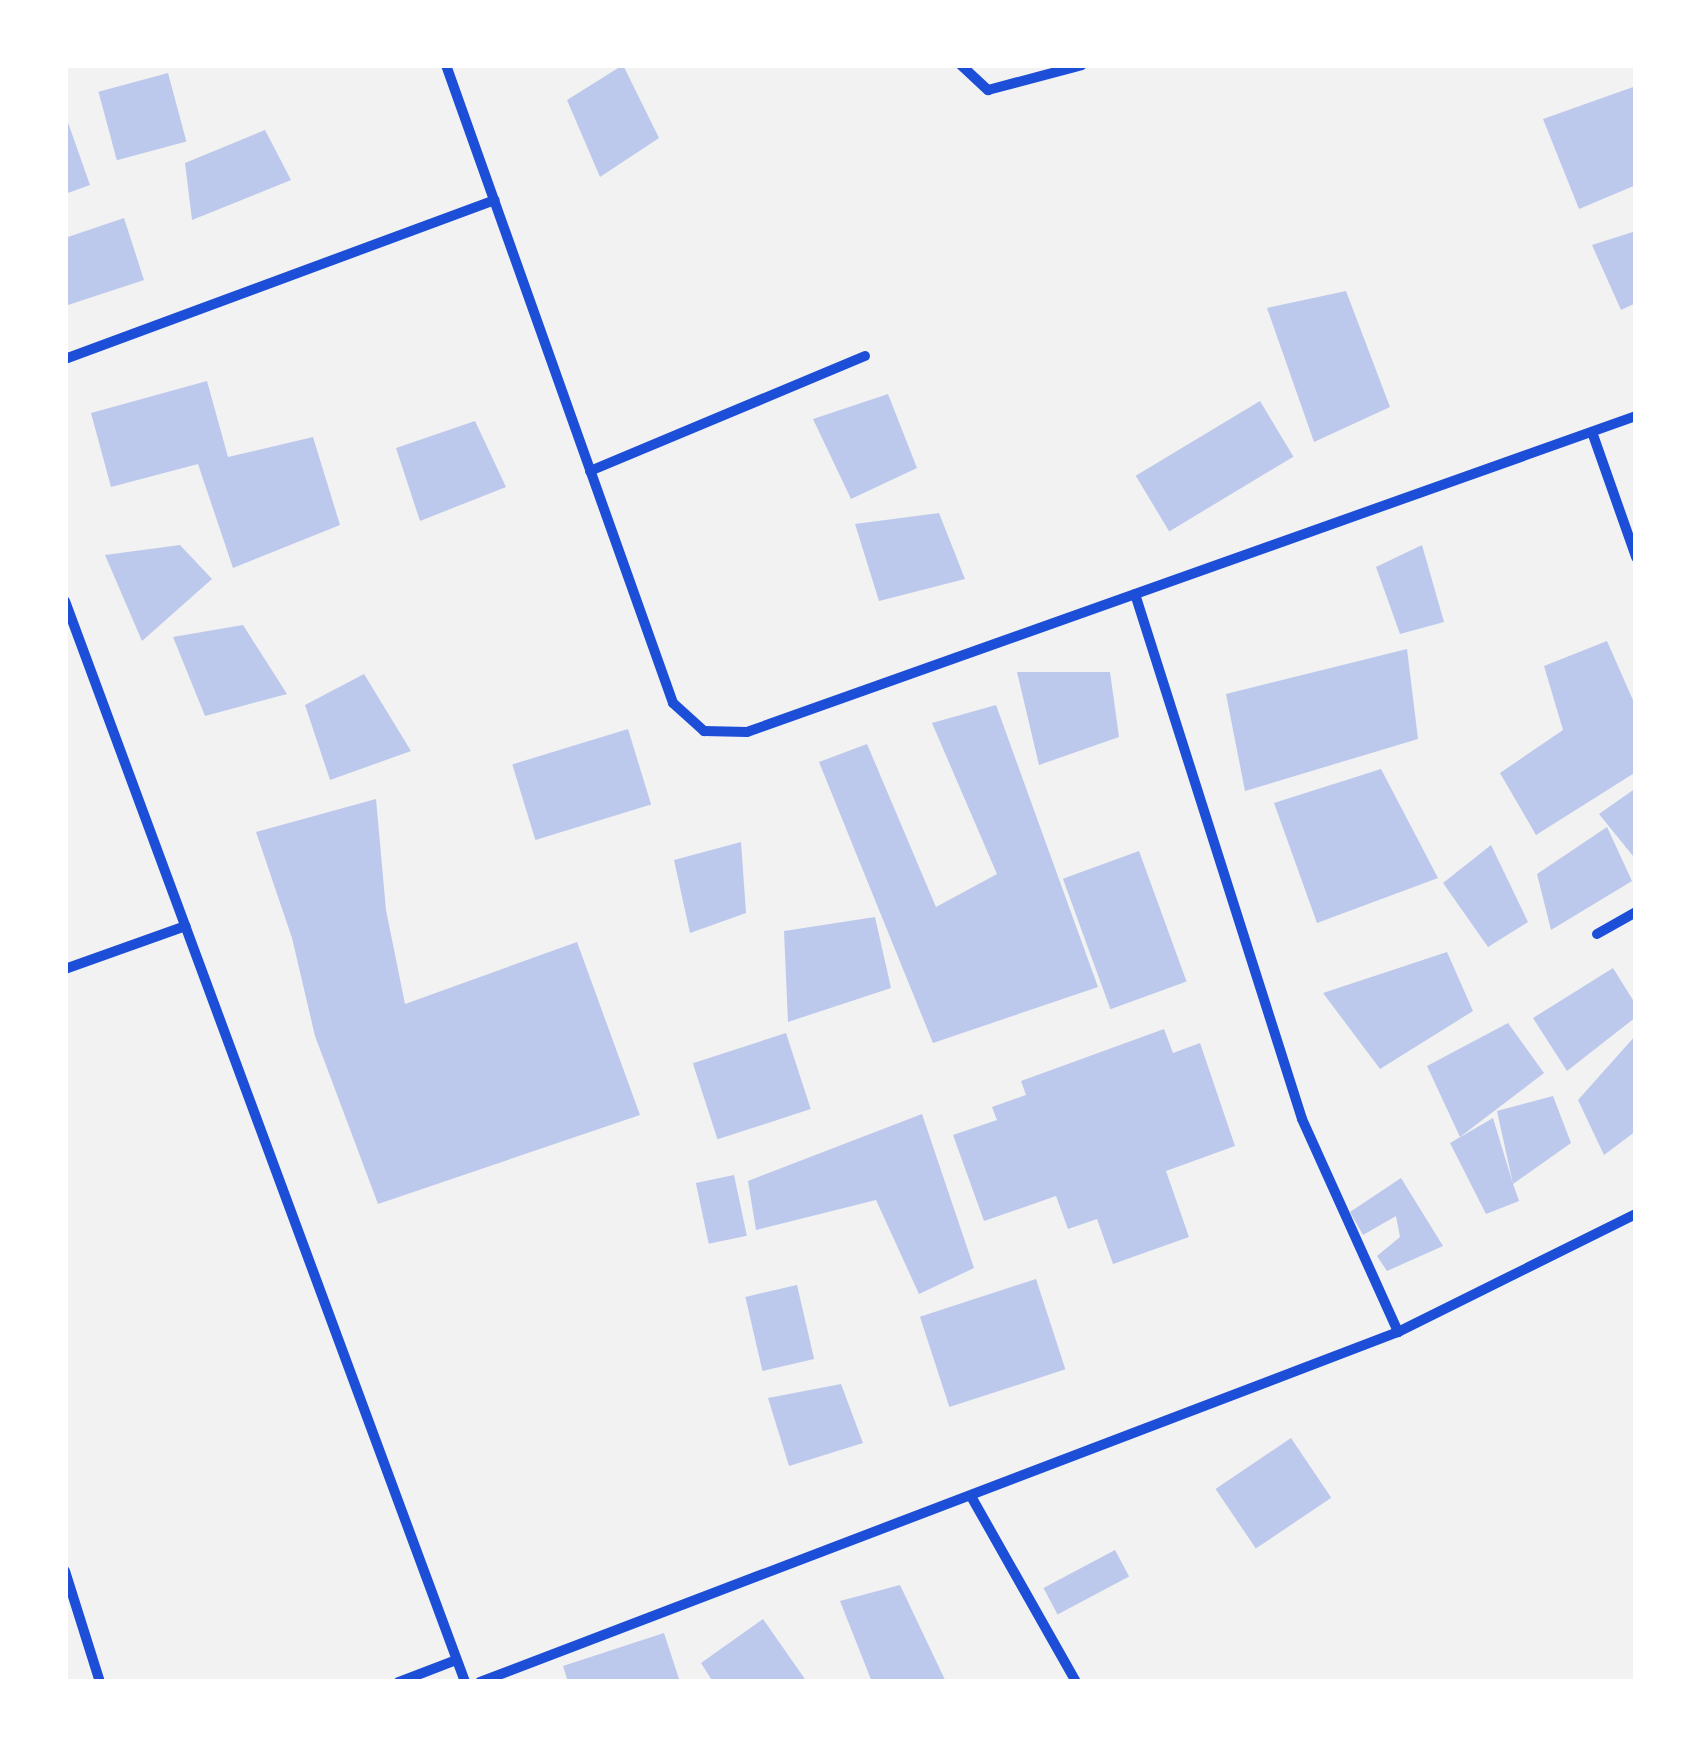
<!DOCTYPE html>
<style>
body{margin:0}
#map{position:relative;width:1701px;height:1747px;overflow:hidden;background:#f2f2f2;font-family:"PT Sans",sans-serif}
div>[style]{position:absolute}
.building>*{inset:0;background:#bdc9ec;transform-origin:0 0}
.minor>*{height:10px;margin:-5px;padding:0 5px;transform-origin:5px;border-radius:5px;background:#1d4ed8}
span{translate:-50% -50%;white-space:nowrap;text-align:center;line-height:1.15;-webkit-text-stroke:10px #fff;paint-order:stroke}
.frame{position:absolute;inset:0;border:68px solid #fff;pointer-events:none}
</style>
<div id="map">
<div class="building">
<div style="clip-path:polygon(623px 65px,659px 138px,600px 177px,567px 100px)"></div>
<div style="left:168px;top:73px;width:71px;height:72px;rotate:75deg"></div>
<div style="clip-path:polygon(1636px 86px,1636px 185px,1579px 209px,1543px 119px)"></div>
<div style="clip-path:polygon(65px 114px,90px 185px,65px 194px)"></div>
<div style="clip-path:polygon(265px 130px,291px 180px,192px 220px,185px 163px)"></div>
<div style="clip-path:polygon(124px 218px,144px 280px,65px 306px,65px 238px)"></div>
<div style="clip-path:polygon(1636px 231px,1636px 303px,1621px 310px,1592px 245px)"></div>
<div style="clip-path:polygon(1346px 291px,1390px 407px,1314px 442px,1267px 308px)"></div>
<div style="clip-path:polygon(207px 381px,228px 457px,313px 437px,340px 525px,233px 568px,198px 464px,111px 487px,91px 413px)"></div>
<div style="clip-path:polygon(888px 394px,917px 468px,851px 499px,813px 419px)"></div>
<div style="left:1260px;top:401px;width:65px;height:145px;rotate:59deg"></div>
<div style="clip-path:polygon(475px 421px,506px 487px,420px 521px,396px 448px)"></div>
<div style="clip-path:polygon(939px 513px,965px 579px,879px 601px,855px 524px)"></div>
<div style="clip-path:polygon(180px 545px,212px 579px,142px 641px,105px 555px)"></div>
<div style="clip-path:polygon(1422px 545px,1444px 622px,1400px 634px,1376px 567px)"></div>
<div style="clip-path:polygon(243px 625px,287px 694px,205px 716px,173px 637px)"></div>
<div style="clip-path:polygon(1607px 641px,1636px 707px,1636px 772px,1536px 835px,1500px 773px,1563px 730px,1544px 666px)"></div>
<div style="clip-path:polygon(1407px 649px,1418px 739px,1245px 791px,1226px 694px)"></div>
<div style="clip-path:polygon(1017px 672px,1110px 672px,1119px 737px,1039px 765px)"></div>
<div style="clip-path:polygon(364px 674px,411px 751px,330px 780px,305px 705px)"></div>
<div style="clip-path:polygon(996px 705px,1098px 987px,933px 1043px,819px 762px,867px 744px,936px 907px,997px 874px,932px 723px)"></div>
<div style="left:628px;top:729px;width:79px;height:121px;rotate:73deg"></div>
<div style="clip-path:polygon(1381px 769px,1438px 878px,1317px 923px,1274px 803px)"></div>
<div style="clip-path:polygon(1636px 788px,1636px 854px,1633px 856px,1599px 814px)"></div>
<div style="clip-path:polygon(376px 799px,386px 910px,405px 1004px,577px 942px,640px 1115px,378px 1204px,315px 1036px,292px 938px,256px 832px)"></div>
<div style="clip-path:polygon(1607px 827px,1632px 881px,1551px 930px,1537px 874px)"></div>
<div style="clip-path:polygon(741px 842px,746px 913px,690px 933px,674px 860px)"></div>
<div style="clip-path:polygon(1491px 845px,1528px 922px,1488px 947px,1443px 883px)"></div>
<div style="left:1139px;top:851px;width:139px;height:81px;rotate:70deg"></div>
<div style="clip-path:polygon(875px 917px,891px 988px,788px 1022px,784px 931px)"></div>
<div style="clip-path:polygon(1447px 952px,1473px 1011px,1380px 1069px,1323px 993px)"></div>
<div style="clip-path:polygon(1613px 968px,1636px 1005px,1636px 1017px,1567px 1071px,1533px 1018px)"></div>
<div style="clip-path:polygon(1508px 1023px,1544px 1073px,1460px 1137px,1427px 1066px)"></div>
<div style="clip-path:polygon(1164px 1029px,1173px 1053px,1200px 1043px,1235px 1146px,1166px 1171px,1189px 1237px,1113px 1264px,1097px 1219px,1068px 1229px,1056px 1196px,984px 1221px,953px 1135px,997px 1120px,992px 1107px,1026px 1095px,1021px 1081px)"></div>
<div style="left:786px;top:1033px;width:80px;height:98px;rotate:72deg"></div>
<div style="clip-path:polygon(1636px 1035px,1636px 1131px,1604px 1155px,1578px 1100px)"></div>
<div style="clip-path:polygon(1553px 1096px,1571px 1143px,1513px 1184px,1519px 1201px,1486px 1214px,1450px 1143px,1493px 1118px,1513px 1184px,1497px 1111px)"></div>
<div style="clip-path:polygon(922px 1114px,974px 1268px,919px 1294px,876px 1200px,756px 1230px,748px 1181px)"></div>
<div style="left:734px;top:1175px;width:62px;height:39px;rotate:78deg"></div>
<div style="clip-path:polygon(1401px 1178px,1443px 1246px,1387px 1271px,1377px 1256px,1400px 1237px,1396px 1216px,1363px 1235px,1350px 1212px)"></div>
<div style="left:1036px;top:1279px;width:95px;height:122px;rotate:72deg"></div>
<div style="left:797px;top:1285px;width:76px;height:53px;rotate:77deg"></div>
<div style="clip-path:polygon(841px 1384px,863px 1443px,789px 1466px,768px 1398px)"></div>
<div style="left:1291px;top:1438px;width:72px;height:91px;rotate:56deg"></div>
<div style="left:1115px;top:1550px;width:30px;height:81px;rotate:62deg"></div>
<div style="clip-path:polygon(900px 1585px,946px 1682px,872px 1682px,840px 1601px)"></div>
<div style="clip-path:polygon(763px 1619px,807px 1682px,713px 1682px,701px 1663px)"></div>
<div style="clip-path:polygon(664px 1633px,680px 1682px,568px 1682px,563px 1666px)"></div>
</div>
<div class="minor">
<div style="left:446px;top:65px;width:677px;rotate:70.41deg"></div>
<div style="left:673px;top:703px;width:42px;rotate:42.1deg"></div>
<div style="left:704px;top:731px;width:43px;rotate:1.3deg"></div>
<div style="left:747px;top:732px;width:943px;rotate:-19.57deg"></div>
<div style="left:961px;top:65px;width:37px;rotate:43deg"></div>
<div style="left:988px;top:90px;width:97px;rotate:-14.9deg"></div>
<div style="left:65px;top:359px;width:458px;rotate:-20.3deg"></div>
<div style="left:1592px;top:432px;width:133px;rotate:70.6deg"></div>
<div style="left:590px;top:471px;width:298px;rotate:-22.7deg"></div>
<div style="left:1135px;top:594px;width:551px;rotate:72.35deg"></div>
<div style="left:1302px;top:1119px;width:234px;rotate:65.7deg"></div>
<div style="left:65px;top:601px;width:1153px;rotate:69.69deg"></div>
<div style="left:1597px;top:934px;width:45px;rotate:-29.4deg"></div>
<div style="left:65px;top:969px;width:128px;rotate:-19.6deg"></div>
<div style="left:972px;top:1498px;width:211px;rotate:60.5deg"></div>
<div style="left:65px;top:1571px;width:116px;rotate:72.5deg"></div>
<div style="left:399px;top:1682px;width:61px;rotate:-21.1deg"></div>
<div style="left:480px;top:1682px;width:982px;rotate:-20.87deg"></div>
<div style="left:1398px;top:1332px;width:266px;rotate:-26.4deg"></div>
</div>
<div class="frame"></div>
</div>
